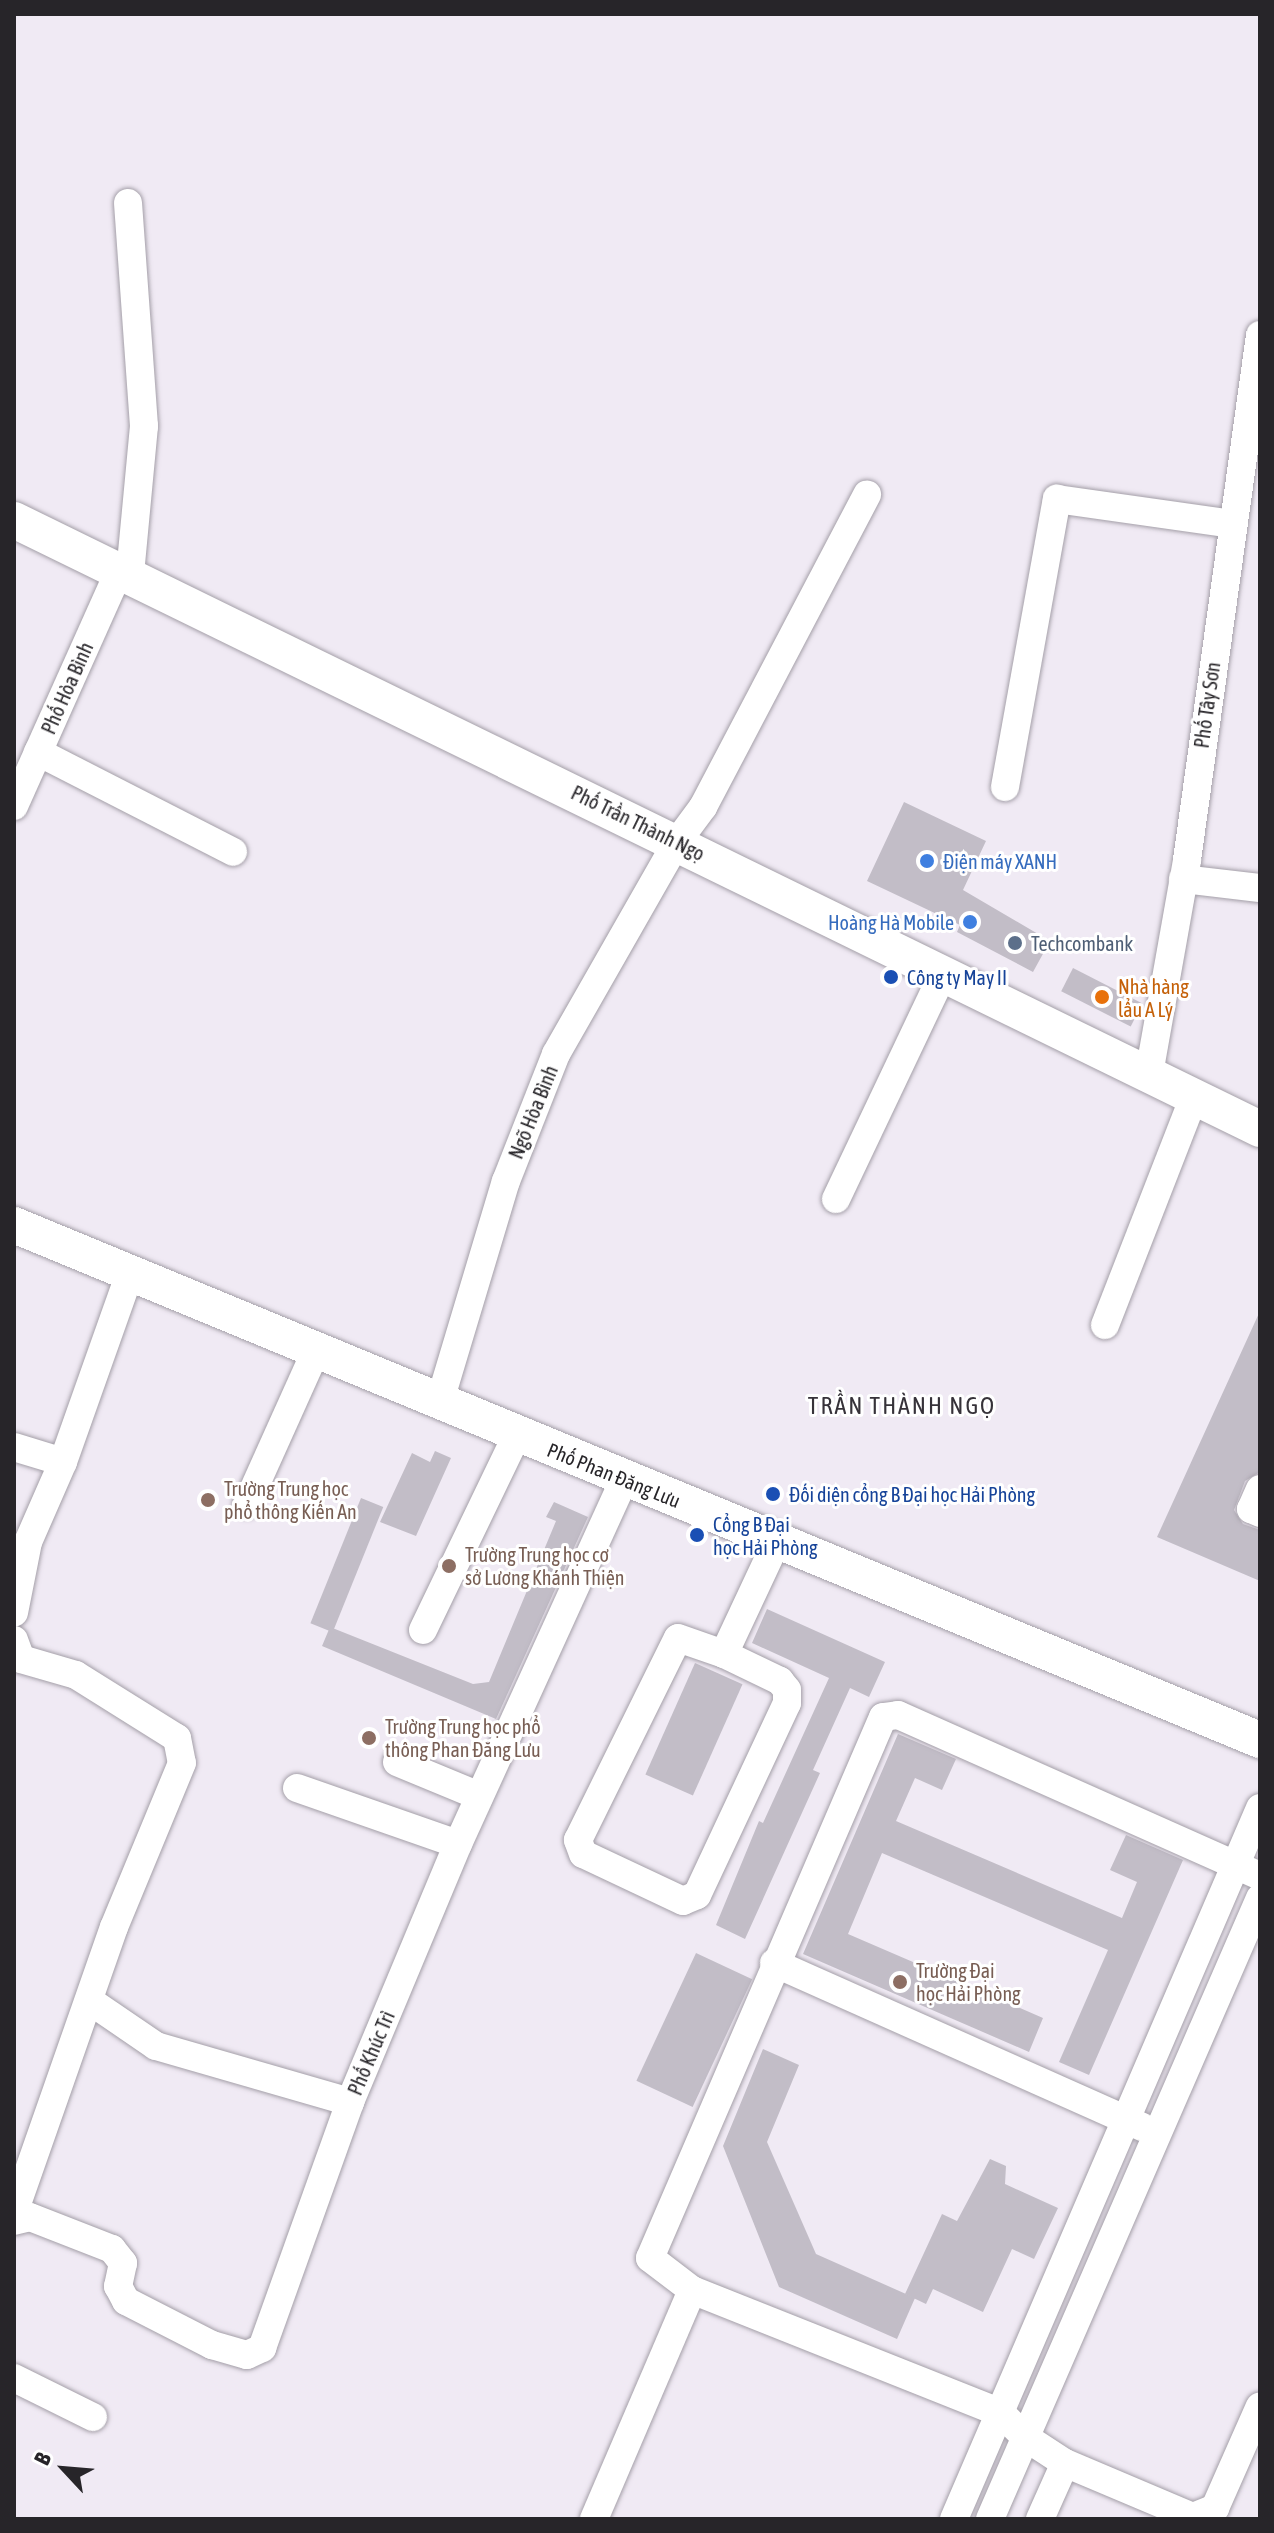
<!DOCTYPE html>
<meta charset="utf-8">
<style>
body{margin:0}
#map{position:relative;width:1274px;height:2533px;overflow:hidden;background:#f0eaf4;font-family:"Asap Condensed",sans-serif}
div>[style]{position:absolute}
.building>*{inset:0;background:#c2bdc7;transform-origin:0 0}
.roads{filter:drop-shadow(0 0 2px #a49fa8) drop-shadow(0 0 2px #a49fa8)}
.minor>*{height:28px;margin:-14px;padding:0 14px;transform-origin:14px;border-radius:14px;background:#fff}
.major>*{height:36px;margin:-18px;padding:0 18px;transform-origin:18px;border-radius:18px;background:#fff}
.dots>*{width:22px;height:22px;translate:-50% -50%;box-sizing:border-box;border:4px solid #fff;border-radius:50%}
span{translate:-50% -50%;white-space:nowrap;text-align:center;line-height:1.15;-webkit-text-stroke:6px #fff;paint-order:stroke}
.street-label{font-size:20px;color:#272529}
.shop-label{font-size:20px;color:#366cbe}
.left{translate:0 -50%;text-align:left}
.right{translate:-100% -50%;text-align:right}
.service-label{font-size:20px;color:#4e5e75}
.transit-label{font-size:20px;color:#164399}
.food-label{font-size:20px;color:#c56008}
.education-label{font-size:20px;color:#785e54}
.quarter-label{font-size:24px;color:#363239;letter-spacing:2px}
.frame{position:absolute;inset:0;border:16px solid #272529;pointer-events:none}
.north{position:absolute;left:24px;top:2429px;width:80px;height:80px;-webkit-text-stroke:6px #fff;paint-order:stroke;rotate:296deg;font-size:22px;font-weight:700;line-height:32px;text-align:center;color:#272529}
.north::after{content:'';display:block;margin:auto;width:28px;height:36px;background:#272529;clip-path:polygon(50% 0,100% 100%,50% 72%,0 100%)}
</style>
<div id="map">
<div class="building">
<div style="clip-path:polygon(904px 802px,986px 841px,963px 890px,1050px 941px,1033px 972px,957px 932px,960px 925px,867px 881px)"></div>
<div style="left:1073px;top:968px;width:78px;height:26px;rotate:27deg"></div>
<div style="clip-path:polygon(1260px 1311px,1260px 1472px,1245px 1481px,1234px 1510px,1243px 1524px,1260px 1530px,1260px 1581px,1157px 1537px)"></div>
<div style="clip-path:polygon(435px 1451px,451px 1458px,416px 1536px,380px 1522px,412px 1453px,430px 1462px)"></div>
<div style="left:361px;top:1498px;width:24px;height:135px;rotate:22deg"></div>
<div style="clip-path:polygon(554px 1502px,588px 1517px,496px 1719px,322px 1646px,330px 1627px,473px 1684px,489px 1682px,556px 1521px,546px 1517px)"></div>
<div style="clip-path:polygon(767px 1609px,885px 1662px,869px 1697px,850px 1688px,813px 1770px,820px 1773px,745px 1939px,716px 1925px,759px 1821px,763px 1823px,829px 1678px,752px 1643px)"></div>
<div style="left:695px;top:1663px;width:52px;height:122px;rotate:24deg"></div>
<div style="clip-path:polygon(898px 1734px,956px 1759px,942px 1790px,915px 1778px,896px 1821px,1122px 1918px,1137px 1882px,1110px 1870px,1126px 1835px,1183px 1860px,1089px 2075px,1059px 2062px,1108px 1950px,882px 1853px,848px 1934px,1043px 2018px,1029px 2052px,803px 1954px)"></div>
<div style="left:696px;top:1953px;width:62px;height:141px;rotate:25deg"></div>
<div style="clip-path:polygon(763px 2049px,799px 2065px,767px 2142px,816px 2254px,915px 2298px,897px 2339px,779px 2287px,723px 2146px)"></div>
<div style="clip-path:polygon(990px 2159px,1006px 2166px,1005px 2184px,1058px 2208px,1034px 2259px,1012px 2249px,983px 2312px,933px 2289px,926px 2304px,905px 2294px,942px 2214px,957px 2221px)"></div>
</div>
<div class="roads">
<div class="minor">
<div style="left:128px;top:203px;width:224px;rotate:85.9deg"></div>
<div style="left:144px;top:426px;width:150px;rotate:95.4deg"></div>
<div style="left:38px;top:752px;width:219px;rotate:27.1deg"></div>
<div style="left:1005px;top:787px;width:293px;rotate:-79.8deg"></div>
<div style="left:1057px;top:499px;width:177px;rotate:8.1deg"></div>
<div style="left:14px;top:806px;width:257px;rotate:-65.9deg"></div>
<div style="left:1183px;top:879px;width:78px;rotate:6.7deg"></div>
<div style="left:1149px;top:1074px;width:217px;rotate:-79.9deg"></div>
<div style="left:1187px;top:860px;width:530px;rotate:-82.08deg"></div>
<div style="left:836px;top:1199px;width:249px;rotate:-64.6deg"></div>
<div style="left:1105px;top:1325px;width:245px;rotate:-68.7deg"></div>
<div style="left:439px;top:1404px;width:233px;rotate:-73.3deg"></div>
<div style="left:506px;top:1181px;width:136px;rotate:-68.5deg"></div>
<div style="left:556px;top:1054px;width:244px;rotate:-60.3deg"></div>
<div style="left:677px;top:842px;width:44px;rotate:-53.4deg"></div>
<div style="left:703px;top:807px;width:353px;rotate:-62.3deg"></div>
<div style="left:14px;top:1447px;width:51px;rotate:17deg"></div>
<div style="left:63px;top:1462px;width:87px;rotate:113.6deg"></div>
<div style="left:28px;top:1542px;width:72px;rotate:101.2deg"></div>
<div style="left:63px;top:1462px;width:197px;rotate:-70.5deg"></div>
<div style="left:1260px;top:1489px;width:22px;rotate:114deg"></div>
<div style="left:1251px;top:1509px;width:10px;rotate:24deg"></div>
<div style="left:247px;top:1504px;width:166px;rotate:-65.8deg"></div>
<div style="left:423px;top:1630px;width:216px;rotate:-64.3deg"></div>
<div style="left:678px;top:1638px;width:49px;rotate:19.2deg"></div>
<div style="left:724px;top:1654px;width:62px;rotate:25.7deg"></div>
<div style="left:780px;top:1681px;width:11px;rotate:52deg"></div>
<div style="left:787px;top:1690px;width:13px;rotate:90deg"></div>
<div style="left:787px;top:1703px;width:212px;rotate:115.1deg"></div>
<div style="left:697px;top:1895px;width:15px;rotate:157deg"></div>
<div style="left:683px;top:1901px;width:110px;rotate:-154.8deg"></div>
<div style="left:583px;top:1854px;width:15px;rotate:-110deg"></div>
<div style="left:578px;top:1840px;width:225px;rotate:-63.7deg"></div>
<div style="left:14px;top:1640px;width:20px;rotate:70deg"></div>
<div style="left:21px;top:1659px;width:57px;rotate:16.2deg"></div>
<div style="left:76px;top:1675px;width:119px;rotate:32deg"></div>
<div style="left:177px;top:1738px;width:25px;rotate:79deg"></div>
<div style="left:182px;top:1763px;width:178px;rotate:112.5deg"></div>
<div style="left:114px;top:1927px;width:302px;rotate:109.3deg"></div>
<div style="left:724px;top:1654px;width:125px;rotate:-64.9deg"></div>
<div style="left:397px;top:1762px;width:89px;rotate:22.5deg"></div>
<div style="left:297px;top:1788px;width:170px;rotate:19.2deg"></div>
<div style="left:1260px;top:1876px;width:396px;rotate:-156deg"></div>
<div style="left:898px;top:1715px;width:15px;rotate:172deg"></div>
<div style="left:883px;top:1717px;width:589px;rotate:113.3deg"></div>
<div style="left:650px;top:2258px;width:53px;rotate:37.3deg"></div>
<div style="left:692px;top:2290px;width:333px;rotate:21.7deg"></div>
<div style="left:1001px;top:2413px;width:34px;rotate:45deg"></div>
<div style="left:1025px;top:2437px;width:48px;rotate:33deg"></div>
<div style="left:1065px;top:2463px;width:139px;rotate:22.9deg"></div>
<div style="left:1193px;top:2517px;width:24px;rotate:-22deg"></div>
<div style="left:1215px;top:2508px;width:111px;rotate:-66.2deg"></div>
<div style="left:774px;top:1963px;width:403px;rotate:24deg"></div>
<div style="left:90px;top:2001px;width:80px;rotate:34.3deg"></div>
<div style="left:156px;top:2046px;width:202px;rotate:16.1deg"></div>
<div style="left:14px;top:2221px;width:16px;rotate:-14deg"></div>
<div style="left:30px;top:2217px;width:88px;rotate:21.3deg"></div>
<div style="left:112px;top:2249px;width:18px;rotate:52deg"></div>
<div style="left:123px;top:2263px;width:24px;rotate:102deg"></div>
<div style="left:118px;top:2286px;width:17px;rotate:62deg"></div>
<div style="left:126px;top:2301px;width:97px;rotate:27.1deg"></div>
<div style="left:212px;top:2345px;width:36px;rotate:16deg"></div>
<div style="left:247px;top:2355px;width:17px;rotate:-25deg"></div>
<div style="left:262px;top:2348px;width:261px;rotate:-70.3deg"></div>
<div style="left:350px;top:2102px;width:280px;rotate:-67.3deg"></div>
<div style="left:458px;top:1844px;width:401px;rotate:-65.5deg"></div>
<div style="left:14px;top:2378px;width:88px;rotate:26.3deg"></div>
<div style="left:594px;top:2519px;width:249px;rotate:-66.8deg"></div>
<div style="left:954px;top:2519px;width:774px;rotate:-66.71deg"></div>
<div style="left:990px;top:2519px;width:677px;rotate:-66.5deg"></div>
<div style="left:1040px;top:2519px;width:61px;rotate:-65.9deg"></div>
</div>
<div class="major">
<div style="left:14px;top:520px;width:1387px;rotate:26.05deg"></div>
<div style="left:14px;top:1225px;width:1348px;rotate:22.46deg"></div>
</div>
</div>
<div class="dots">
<div style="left:927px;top:861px;background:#3f7fe0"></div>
<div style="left:970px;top:922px;background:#3f7fe0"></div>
<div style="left:1015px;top:943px;background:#5c6f8a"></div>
<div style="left:891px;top:977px;background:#1a4fb4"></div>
<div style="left:1102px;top:997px;background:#e8710a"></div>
<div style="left:773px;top:1494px;background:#1a4fb4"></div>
<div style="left:208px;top:1500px;background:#8d6e63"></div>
<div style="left:697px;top:1535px;background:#1a4fb4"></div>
<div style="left:449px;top:1566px;background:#8d6e63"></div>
<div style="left:369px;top:1738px;background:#8d6e63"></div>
<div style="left:900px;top:1982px;background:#8d6e63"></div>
</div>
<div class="street-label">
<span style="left:67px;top:688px;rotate:-66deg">Phố Hòa Bình</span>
<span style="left:1207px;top:705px;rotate:-82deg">Phố Tây Sơn</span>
<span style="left:638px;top:823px;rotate:26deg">Phố Trần Thành Ngọ</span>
<span style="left:533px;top:1112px;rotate:-68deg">Ngõ Hòa Bình</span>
<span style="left:614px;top:1475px;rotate:22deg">Phố Phan Đăng Lưu</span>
<span style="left:371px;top:2053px;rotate:-67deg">Phố Khúc Trì</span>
</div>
<div class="shop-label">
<span class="left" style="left:943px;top:861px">Điện máy XANH</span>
<span class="right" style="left:954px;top:922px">Hoàng Hà Mobile</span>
</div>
<div class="service-label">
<span class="left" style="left:1031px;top:943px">Techcombank</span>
</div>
<div class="transit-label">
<span class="left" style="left:907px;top:977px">Công ty May II</span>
<span class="left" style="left:789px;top:1494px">Đối diện cổng B Đại học Hải Phòng</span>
<span class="left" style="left:713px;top:1536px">Cổng B Đại<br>học Hải Phòng</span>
</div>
<div class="food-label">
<span class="left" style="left:1118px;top:998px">Nhà hàng<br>lẩu A Lý</span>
</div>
<div class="education-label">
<span class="left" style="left:224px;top:1500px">Trường Trung học<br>phổ thông Kiến An</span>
<span class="left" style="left:465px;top:1566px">Trường Trung học cơ<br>sở Lương Khánh Thiện</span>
<span class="left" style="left:385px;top:1738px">Trường Trung học phổ<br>thông Phan Đăng Lưu</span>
<span class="left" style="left:916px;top:1982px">Trường Đại<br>học Hải Phòng</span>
</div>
<div class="quarter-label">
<span style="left:902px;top:1406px">TRẦN THÀNH NGỌ</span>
</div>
<div class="frame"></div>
<div class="north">B</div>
</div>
